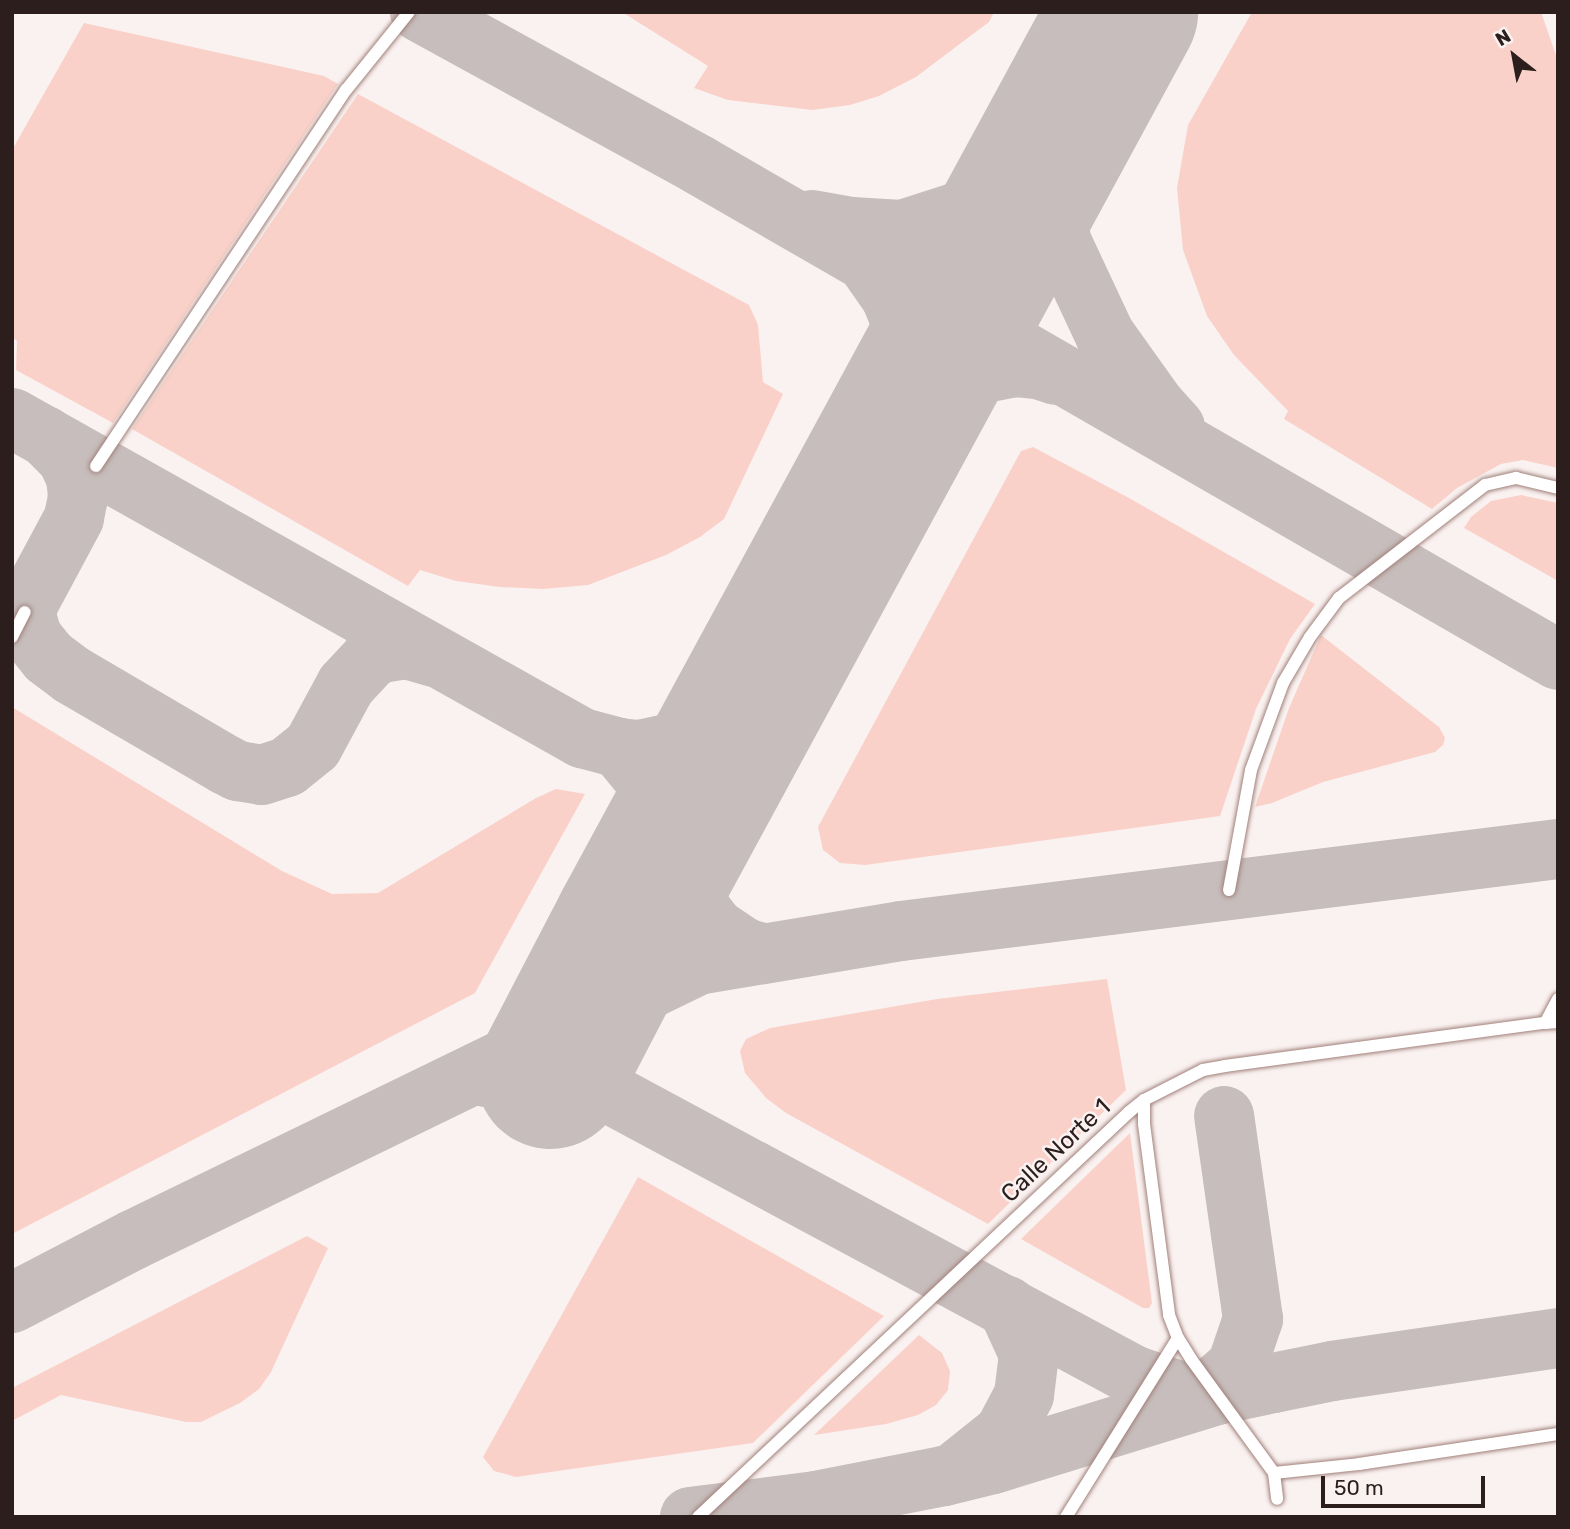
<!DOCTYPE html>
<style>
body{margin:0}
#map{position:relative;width:1570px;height:1529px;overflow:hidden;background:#faf2f1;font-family:Rubik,sans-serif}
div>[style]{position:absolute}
.green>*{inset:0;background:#fad1c9}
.taxiway>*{height:60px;margin:-30px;padding:0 30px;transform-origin:30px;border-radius:30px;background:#c6bdbc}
.runway>*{height:149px;margin:-74.5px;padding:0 74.5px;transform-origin:74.5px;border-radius:74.5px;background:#c6bdbc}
.roads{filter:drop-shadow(0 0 2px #a1807a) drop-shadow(0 0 2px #a1807a)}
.service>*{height:12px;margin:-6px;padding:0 6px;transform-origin:6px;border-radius:6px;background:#fff}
span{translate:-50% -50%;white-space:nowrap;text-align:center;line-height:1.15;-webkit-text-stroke:5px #faf2f1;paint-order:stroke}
.street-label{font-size:24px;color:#2b1e1c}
.frame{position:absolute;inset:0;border:14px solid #2b1e1c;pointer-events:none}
.north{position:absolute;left:1479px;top:21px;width:70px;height:70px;-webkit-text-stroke:5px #faf2f1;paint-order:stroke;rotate:329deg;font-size:19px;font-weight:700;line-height:28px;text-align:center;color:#2b1e1c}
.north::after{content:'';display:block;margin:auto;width:24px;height:32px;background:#2b1e1c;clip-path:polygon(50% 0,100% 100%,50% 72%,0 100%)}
.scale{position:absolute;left:1321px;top:1476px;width:164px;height:32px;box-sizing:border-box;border:4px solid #2b1e1c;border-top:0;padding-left:9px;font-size:21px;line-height:24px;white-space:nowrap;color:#2b1e1c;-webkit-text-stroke:5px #faf2f1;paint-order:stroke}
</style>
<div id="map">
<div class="green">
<div style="clip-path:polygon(622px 12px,994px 12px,989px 22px,916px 77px,879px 96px,850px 105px,812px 110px,728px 100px,694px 88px,708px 66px)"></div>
<div style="clip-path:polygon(1252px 12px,1541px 12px,1558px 61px,1558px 468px,1523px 460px,1501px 464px,1457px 488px,1432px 509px,1284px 419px,1288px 411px,1234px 355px,1207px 316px,1183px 250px,1177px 188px,1188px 125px)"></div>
<div style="clip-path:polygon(84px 23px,324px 76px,338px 84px,113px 423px,16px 370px,17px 341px,12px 337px,12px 150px)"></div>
<div style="clip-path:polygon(358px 94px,749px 305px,758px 325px,763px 382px,783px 394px,724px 519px,700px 537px,666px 555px,588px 585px,543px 589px,500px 587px,456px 581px,420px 570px,408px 586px,132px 429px)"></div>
<div style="clip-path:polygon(1033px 447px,1129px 498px,1315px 604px,1290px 639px,1256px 709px,1220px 816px,865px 865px,840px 863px,823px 850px,818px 827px,1021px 451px)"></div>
<div style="clip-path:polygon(1521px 495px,1558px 503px,1558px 581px,1464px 528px,1471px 517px,1491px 501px)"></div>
<div style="clip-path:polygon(1321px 635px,1439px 727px,1445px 738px,1443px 745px,1435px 752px,1323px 782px,1272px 803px,1255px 807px,1289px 708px)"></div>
<div style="clip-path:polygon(12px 707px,282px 871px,332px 894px,378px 893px,536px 798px,556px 789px,585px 794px,475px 993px,12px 1234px)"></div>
<div style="clip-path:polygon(1107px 979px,1126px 1090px,988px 1224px,786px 1113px,766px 1098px,745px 1073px,740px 1051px,746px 1039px,770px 1028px,937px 999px)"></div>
<div style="clip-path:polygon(1130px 1133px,1152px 1303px,1149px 1308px,1143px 1308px,1021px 1239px)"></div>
<div style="clip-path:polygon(638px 1177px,884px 1316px,753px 1443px,516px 1477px,494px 1471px,483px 1457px)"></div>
<div style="clip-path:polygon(307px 1236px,328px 1248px,271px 1372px,259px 1389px,240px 1403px,201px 1422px,186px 1422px,61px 1395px,12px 1421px,12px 1388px)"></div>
<div style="clip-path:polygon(919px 1335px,942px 1353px,950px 1371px,948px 1390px,936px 1405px,918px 1415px,886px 1424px,814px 1435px)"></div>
</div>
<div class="taxiway">
<div style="left:420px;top:12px;width:318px;rotate:28.7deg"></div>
<div style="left:699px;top:165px;width:991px;rotate:29.95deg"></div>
<div style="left:1100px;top:56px;width:96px;rotate:112deg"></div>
<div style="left:1064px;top:145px;width:49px;rotate:99.5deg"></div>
<div style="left:1056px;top:193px;width:48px;rotate:84.1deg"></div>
<div style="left:1061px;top:241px;width:104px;rotate:64.9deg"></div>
<div style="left:1105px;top:335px;width:86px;rotate:54.5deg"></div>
<div style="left:1155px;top:405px;width:30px;rotate:48deg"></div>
<div style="left:812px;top:220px;width:40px;rotate:10deg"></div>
<div style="left:851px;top:227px;width:51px;rotate:3.4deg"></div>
<div style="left:902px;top:230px;width:71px;rotate:-17.9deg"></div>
<div style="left:970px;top:208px;width:30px;rotate:-28deg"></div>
<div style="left:996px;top:194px;width:43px;rotate:-38.5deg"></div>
<div style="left:1030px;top:167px;width:64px;rotate:-56.6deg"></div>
<div style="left:868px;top:264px;width:40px;rotate:55.1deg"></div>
<div style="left:891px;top:297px;width:24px;rotate:68deg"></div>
<div style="left:900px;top:319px;width:29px;rotate:78deg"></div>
<div style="left:906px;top:347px;width:48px;rotate:94.8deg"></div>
<div style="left:902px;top:395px;width:51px;rotate:109.5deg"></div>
<div style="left:12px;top:418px;width:654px;rotate:29.31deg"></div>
<div style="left:582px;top:738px;width:38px;rotate:15deg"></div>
<div style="left:619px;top:748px;width:20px;rotate:6deg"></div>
<div style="left:639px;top:750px;width:39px;rotate:-12deg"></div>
<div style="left:677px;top:742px;width:22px;rotate:-24deg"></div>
<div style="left:697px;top:733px;width:49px;rotate:-36.6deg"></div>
<div style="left:736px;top:704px;width:21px;rotate:-41deg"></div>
<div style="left:752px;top:690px;width:37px;rotate:-55deg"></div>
<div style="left:45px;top:436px;width:31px;rotate:45deg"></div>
<div style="left:67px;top:458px;width:21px;rotate:65deg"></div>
<div style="left:76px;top:477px;width:20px;rotate:84deg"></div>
<div style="left:78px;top:497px;width:21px;rotate:101deg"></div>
<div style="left:74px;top:518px;width:95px;rotate:118.2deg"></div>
<div style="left:29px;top:602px;width:11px;rotate:112deg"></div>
<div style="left:25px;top:612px;width:26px;rotate:74deg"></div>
<div style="left:32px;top:637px;width:26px;rotate:51deg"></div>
<div style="left:48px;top:657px;width:30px;rotate:37deg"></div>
<div style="left:72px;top:675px;width:178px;rotate:30.3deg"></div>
<div style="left:226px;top:765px;width:13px;rotate:27deg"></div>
<div style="left:238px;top:771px;width:24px;rotate:9deg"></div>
<div style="left:262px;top:775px;width:26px;rotate:-18deg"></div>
<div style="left:287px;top:767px;width:33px;rotate:-39deg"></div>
<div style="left:313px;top:746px;width:69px;rotate:-61.6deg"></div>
<div style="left:346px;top:685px;width:35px;rotate:-47deg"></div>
<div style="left:370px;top:659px;width:13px;rotate:-29deg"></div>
<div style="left:381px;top:653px;width:25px;rotate:-9deg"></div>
<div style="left:406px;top:649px;width:29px;rotate:16deg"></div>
<div style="left:870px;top:479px;width:79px;rotate:-56.3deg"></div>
<div style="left:914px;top:413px;width:52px;rotate:-35.5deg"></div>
<div style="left:956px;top:383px;width:20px;rotate:-24deg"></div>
<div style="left:974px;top:375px;width:42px;rotate:-11deg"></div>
<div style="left:1015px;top:367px;width:23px;rotate:5deg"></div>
<div style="left:1038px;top:369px;width:19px;rotate:18deg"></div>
<div style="left:700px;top:796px;width:53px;rotate:105.4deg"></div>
<div style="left:686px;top:847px;width:34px;rotate:92deg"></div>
<div style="left:685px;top:881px;width:16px;rotate:72deg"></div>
<div style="left:690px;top:896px;width:41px;rotate:52deg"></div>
<div style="left:715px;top:928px;width:36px;rotate:34deg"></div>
<div style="left:745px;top:948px;width:17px;rotate:17deg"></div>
<div style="left:548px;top:1026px;width:33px;rotate:-44deg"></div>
<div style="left:572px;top:1003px;width:58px;rotate:-52.7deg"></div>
<div style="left:607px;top:957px;width:39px;rotate:-58deg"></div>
<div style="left:628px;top:924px;width:77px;rotate:-63.8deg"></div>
<div style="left:662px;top:855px;width:18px;rotate:-81deg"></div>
<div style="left:665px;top:837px;width:33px;rotate:-102deg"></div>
<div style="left:658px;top:805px;width:27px;rotate:-117deg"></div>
<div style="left:646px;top:781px;width:43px;rotate:-129.3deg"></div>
<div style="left:486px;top:1077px;width:46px;rotate:-6.2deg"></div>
<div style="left:532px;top:1072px;width:18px;rotate:6deg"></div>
<div style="left:550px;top:1074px;width:58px;rotate:17.2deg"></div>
<div style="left:605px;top:1091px;width:600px;rotate:28.27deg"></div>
<div style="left:1133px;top:1375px;width:49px;rotate:19.2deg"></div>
<div style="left:1179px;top:1391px;width:36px;rotate:2deg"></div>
<div style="left:12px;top:1303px;width:136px;rotate:-27.5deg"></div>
<div style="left:133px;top:1240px;width:628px;rotate:-25.95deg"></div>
<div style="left:698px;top:965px;width:206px;rotate:-9.5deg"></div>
<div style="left:901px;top:931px;width:662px;rotate:-7.11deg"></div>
<div style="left:1212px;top:1388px;width:33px;rotate:-41deg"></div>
<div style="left:1237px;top:1366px;width:50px;rotate:-71.2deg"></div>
<div style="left:1253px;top:1319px;width:205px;rotate:-98.1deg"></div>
<div style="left:959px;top:1469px;width:58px;rotate:-38.7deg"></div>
<div style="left:1004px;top:1433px;width:43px;rotate:-62.2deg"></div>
<div style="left:1024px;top:1395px;width:41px;rotate:-83deg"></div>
<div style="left:1029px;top:1354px;width:53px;rotate:-114.6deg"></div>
<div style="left:690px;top:1517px;width:127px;rotate:-7.2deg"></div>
<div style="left:816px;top:1501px;width:130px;rotate:-11.1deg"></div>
<div style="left:944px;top:1476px;width:50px;rotate:-13.8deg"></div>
<div style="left:993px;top:1464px;width:234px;rotate:-17.1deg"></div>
<div style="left:1217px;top:1395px;width:57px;rotate:-12.1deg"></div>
<div style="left:1273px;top:1383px;width:60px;rotate:-11.5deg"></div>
<div style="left:1332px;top:1371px;width:228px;rotate:-8.3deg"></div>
</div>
<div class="runway">
<div style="left:550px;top:1074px;width:169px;rotate:-62.5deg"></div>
<div style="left:628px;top:924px;width:1038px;rotate:-61.51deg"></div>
</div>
<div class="roads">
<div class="service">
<div style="left:96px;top:466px;width:452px;rotate:-56.4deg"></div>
<div style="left:346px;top:90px;width:100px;rotate:-51.1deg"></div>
<div style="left:12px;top:637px;width:28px;rotate:-63deg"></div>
<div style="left:1229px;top:890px;width:122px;rotate:-79.6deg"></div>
<div style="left:1251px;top:770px;width:93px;rotate:-69.8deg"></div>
<div style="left:1283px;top:683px;width:53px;rotate:-59.6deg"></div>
<div style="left:1310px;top:637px;width:49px;rotate:-53.4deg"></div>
<div style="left:1339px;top:598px;width:185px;rotate:-37.7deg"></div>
<div style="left:1485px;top:485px;width:32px;rotate:-13deg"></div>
<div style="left:1516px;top:478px;width:43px;rotate:13.4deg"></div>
<div style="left:1558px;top:999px;width:27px;rotate:118deg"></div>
<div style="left:1545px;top:1023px;width:13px;rotate:-4deg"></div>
<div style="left:1144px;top:1100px;width:24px;rotate:90deg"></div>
<div style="left:1144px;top:1124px;width:193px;rotate:82.5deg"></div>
<div style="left:1169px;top:1315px;width:25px;rotate:69deg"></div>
<div style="left:1178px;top:1338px;width:25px;rotate:58deg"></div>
<div style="left:1191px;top:1359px;width:141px;rotate:53.9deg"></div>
<div style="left:1274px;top:1473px;width:26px;rotate:83deg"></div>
<div style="left:1274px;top:1473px;width:85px;rotate:-6deg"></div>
<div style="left:1359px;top:1464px;width:201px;rotate:-8.6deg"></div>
<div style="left:698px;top:1517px;width:591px;rotate:-43.22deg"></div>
<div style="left:1129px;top:1112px;width:19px;rotate:-39deg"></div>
<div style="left:1144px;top:1100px;width:66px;rotate:-27deg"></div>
<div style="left:1203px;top:1070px;width:22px;rotate:-10deg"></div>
<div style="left:1225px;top:1066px;width:323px;rotate:-7.7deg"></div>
<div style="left:1066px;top:1517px;width:211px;rotate:-58deg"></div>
</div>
</div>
<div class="street-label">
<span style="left:1056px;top:1151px;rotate:-43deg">Calle Norte 1</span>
</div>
<div class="frame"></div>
<div class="north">N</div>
<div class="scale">50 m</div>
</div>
